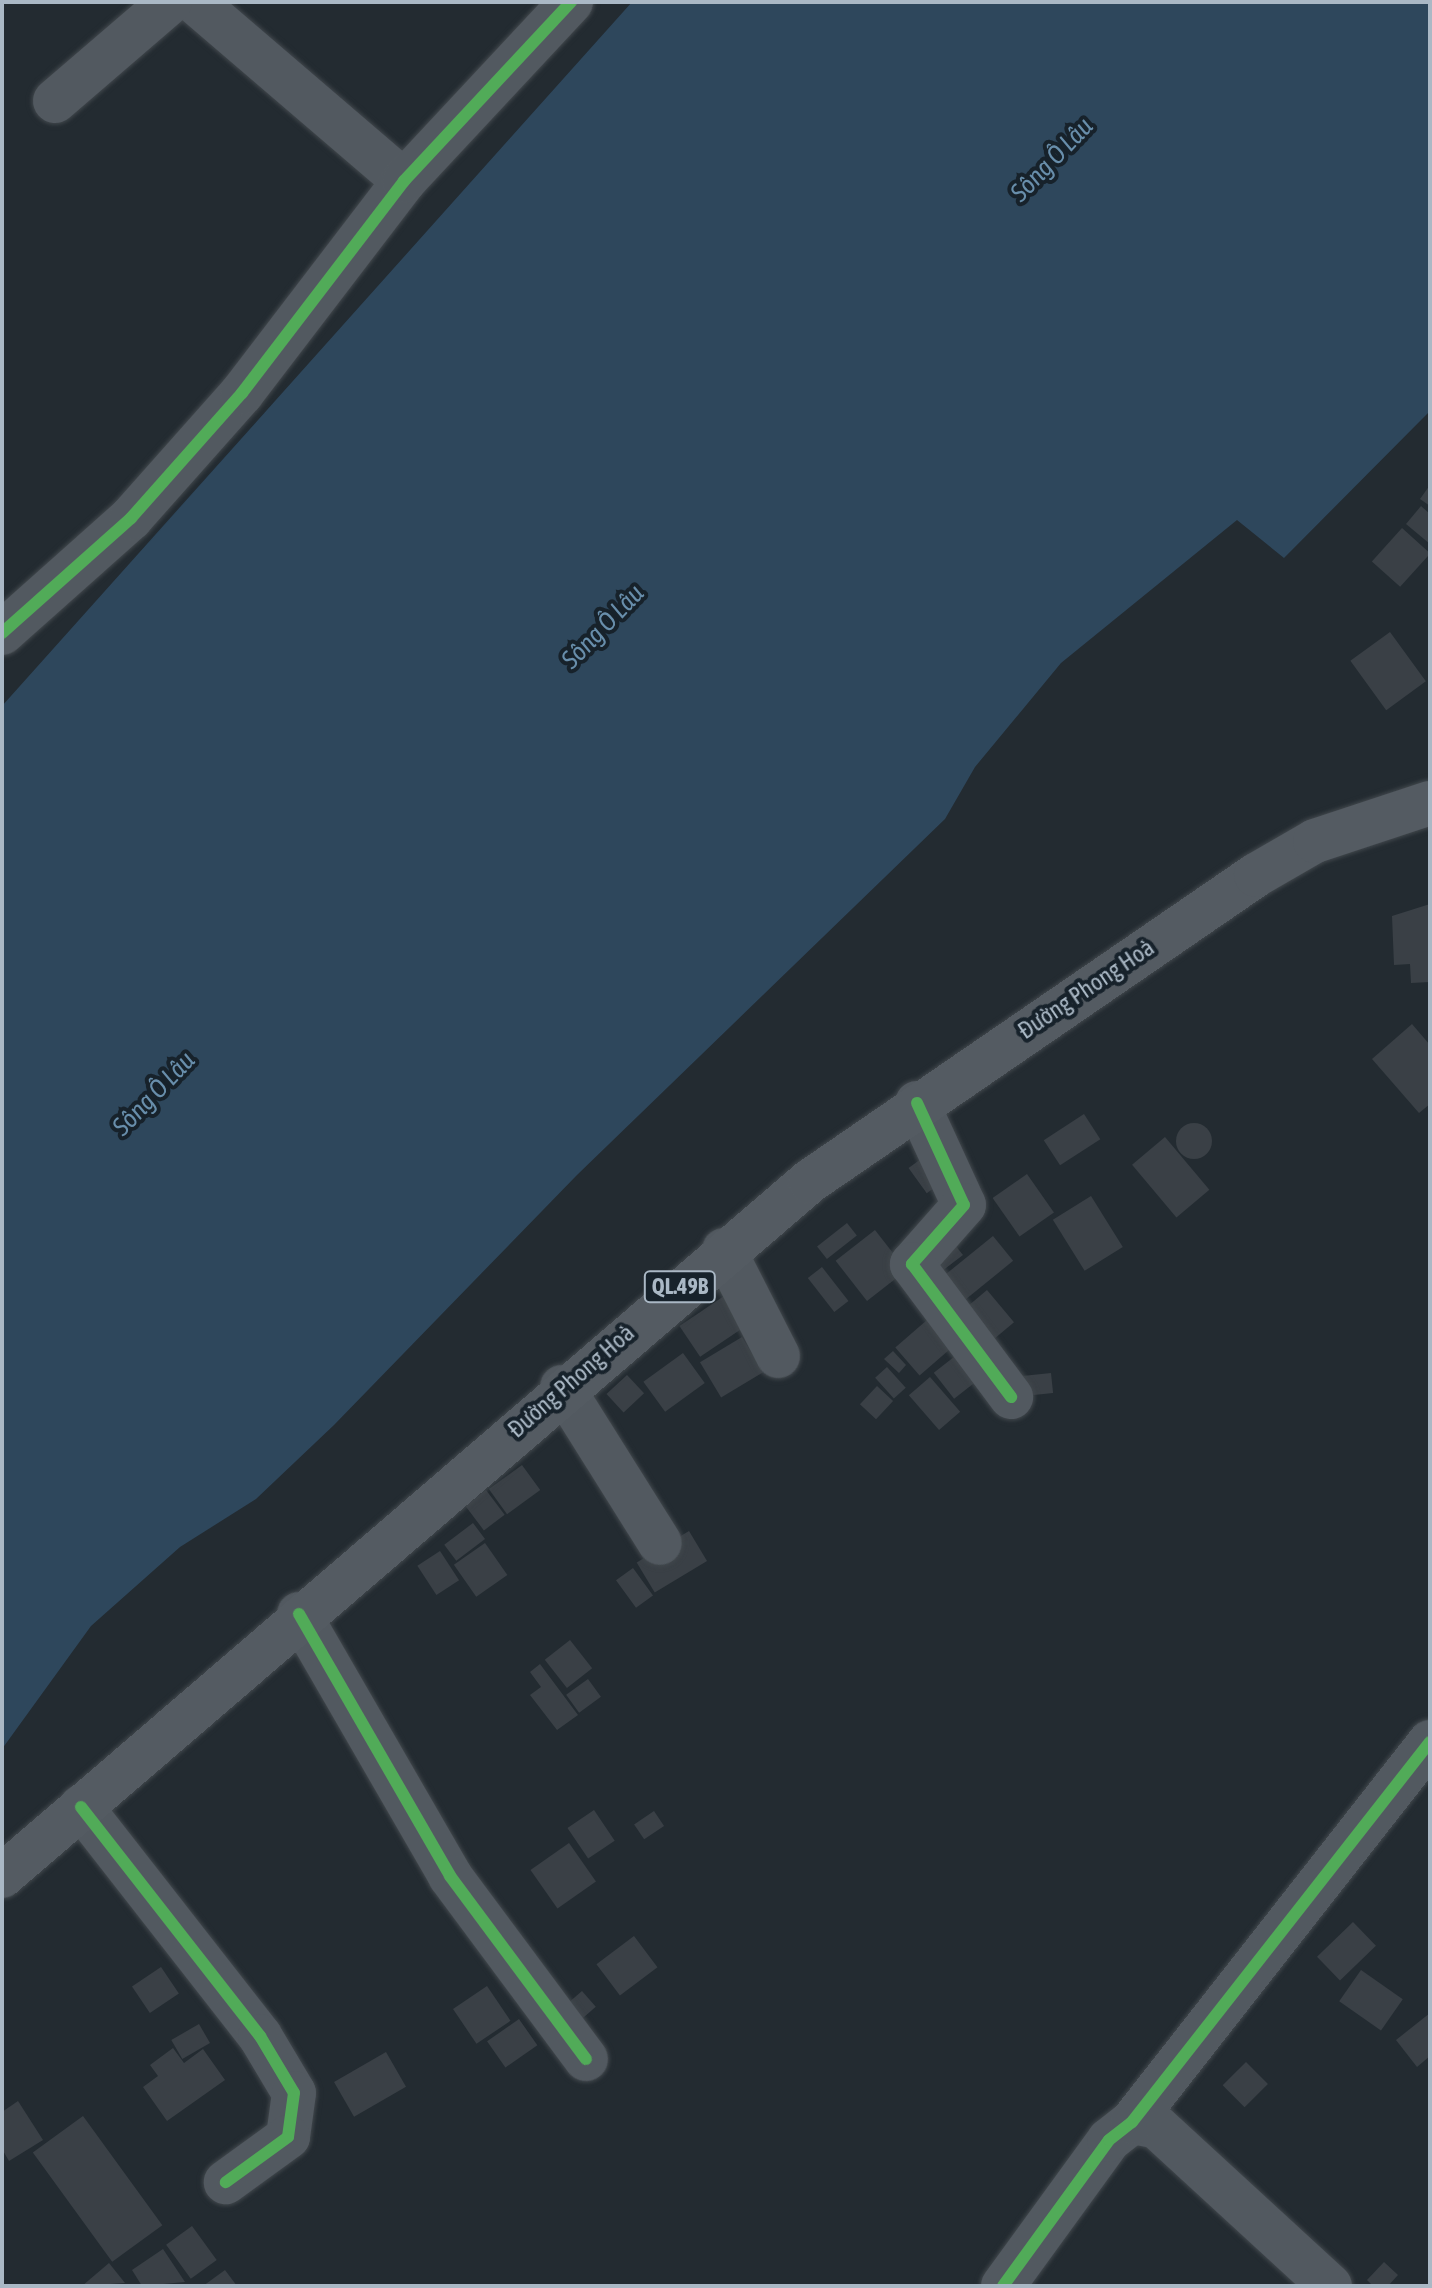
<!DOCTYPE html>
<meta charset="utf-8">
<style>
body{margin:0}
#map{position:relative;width:1432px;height:2288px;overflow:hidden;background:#232b31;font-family:"Asap Condensed",sans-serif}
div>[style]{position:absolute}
.water>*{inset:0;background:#2e475c}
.building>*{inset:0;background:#3a4046;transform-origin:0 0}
.round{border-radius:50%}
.roads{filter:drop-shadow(0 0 2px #41474c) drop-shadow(0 0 2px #41474c)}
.minor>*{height:44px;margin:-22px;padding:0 22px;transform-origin:22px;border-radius:22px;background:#525960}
.major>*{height:44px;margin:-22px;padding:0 22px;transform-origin:22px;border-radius:22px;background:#545b62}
.cycleway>*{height:12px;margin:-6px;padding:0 6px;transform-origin:6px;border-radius:6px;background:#51ab58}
span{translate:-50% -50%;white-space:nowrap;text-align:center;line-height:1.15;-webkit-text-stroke:8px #17222b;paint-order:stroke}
.shield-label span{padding:2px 6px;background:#17222b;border:2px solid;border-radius:6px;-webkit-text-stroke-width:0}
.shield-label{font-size:22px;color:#aab8c5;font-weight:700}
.street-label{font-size:24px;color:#aab8c5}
.water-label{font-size:26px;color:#688eab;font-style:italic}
.frame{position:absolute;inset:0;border:4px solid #aab8c5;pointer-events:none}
</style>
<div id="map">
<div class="water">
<div style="clip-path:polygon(632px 2px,1430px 2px,1430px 411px,1284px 558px,1237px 520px,1061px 663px,975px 767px,945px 819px,577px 1175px,334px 1425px,256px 1499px,180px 1547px,91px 1626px,2px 1749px,2px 706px)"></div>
</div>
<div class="building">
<div style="clip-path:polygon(1430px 485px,1430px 506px,1420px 499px)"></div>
<div style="clip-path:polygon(1421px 506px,1430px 514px,1430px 544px,1406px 524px)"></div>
<div style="left:1402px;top:528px;width:38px;height:45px;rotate:42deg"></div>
<div style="left:1390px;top:632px;width:61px;height:49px;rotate:54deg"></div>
<div style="clip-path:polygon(1430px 904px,1430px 982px,1411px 983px,1410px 964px,1394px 965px,1392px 916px)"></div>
<div style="clip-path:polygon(1412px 1024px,1430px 1045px,1430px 1104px,1419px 1113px,1372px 1059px)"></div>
<div style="left:1084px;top:1114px;width:30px;height:48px;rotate:57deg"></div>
<div class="round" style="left:1176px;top:1123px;width:36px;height:36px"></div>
<div style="left:1165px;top:1137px;width:69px;height:43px;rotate:50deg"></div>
<div style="left:932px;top:1151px;width:31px;height:29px;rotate:54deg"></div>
<div style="left:1027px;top:1174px;width:47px;height:42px;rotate:55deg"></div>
<div style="left:1091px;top:1196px;width:60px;height:45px;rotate:58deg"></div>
<div style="left:847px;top:1223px;width:16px;height:38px;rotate:52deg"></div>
<div style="left:875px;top:1230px;width:51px;height:50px;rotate:52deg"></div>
<div style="left:993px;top:1236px;width:32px;height:72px;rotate:51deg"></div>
<div style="clip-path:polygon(951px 1240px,963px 1255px,933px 1278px)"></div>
<div style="left:822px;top:1267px;width:43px;height:18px;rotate:52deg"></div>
<div style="left:987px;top:1290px;width:42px;height:33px;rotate:50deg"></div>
<div style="left:730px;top:1292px;width:37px;height:61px;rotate:56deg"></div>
<div style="left:927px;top:1320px;width:37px;height:42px;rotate:49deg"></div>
<div style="left:742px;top:1337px;width:41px;height:49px;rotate:59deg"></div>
<div style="clip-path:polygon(893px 1351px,906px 1365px,899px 1373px,884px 1359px)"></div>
<div style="left:683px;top:1353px;width:37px;height:49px;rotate:54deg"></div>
<div style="left:959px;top:1353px;width:33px;height:32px;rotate:52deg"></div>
<div style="left:887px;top:1367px;width:28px;height:16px;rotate:48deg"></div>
<div style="left:1051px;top:1373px;width:20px;height:29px;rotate:84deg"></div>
<div style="left:627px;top:1375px;width:25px;height:28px;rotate:47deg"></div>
<div style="left:930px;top:1377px;width:46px;height:28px;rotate:49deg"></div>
<div style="left:877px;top:1386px;width:22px;height:25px;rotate:43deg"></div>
<div style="left:522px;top:1465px;width:31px;height:41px;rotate:54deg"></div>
<div style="left:486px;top:1490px;width:31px;height:26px;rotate:53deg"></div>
<div style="left:473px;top:1523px;width:20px;height:36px;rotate:53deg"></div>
<div style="left:689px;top:1531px;width:35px;height:61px;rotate:59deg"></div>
<div style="left:485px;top:1543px;width:39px;height:38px;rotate:55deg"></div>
<div style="left:440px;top:1551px;width:35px;height:27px;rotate:57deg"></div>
<div style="left:633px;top:1568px;width:34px;height:21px;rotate:54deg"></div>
<div style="left:570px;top:1640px;width:36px;height:32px;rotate:52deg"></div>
<div style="clip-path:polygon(540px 1664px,578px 1715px,557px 1730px,530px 1695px,541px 1687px,530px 1672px)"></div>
<div style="left:588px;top:1679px;width:22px;height:27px;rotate:54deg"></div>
<div style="left:594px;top:1810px;width:37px;height:32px;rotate:56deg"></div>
<div style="left:654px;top:1811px;width:18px;height:24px;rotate:56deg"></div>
<div style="left:569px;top:1843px;width:47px;height:47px;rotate:55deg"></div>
<div style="left:1353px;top:1922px;width:33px;height:50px;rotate:46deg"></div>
<div style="left:634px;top:1936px;width:39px;height:47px;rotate:53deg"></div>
<div style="left:161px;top:1967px;width:32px;height:35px;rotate:56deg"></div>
<div style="left:1361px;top:1970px;width:51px;height:38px;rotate:35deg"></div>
<div style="left:487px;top:1986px;width:42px;height:41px;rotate:56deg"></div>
<div style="left:582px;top:1991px;width:21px;height:23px;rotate:49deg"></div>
<div style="clip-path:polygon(1430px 2013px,1430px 2056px,1417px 2067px,1396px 2040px)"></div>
<div style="left:519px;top:2019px;width:32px;height:39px;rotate:55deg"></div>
<div style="left:199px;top:2024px;width:22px;height:32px;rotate:60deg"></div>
<div style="clip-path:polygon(173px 2048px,184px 2063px,203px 2049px,225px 2080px,167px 2121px,143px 2087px,158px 2076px,150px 2065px)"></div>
<div style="left:386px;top:2052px;width:40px;height:60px;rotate:60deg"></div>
<div style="left:1246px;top:2062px;width:31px;height:33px;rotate:45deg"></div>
<div style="clip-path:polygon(18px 2101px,43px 2140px,9px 2161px,2px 2149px,2px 2112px)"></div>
<div style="left:83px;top:2116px;width:135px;height:62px;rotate:54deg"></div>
<div style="left:192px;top:2226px;width:42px;height:32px;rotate:54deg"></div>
<div style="clip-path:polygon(163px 2249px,185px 2282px,142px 2286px,132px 2270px)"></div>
<div style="clip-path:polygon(1384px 2262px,1398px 2275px,1388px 2286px,1373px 2286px,1367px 2280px)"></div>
<div style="clip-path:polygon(109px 2263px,125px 2283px,82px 2286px)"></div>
<div style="clip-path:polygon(225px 2270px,237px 2286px,203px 2286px)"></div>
</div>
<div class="roads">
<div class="minor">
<div style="left:195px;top:2px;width:275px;rotate:40.6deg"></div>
<div style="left:55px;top:101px;width:152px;rotate:-40.7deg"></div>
<div style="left:2px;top:633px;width:173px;rotate:-41.7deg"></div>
<div style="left:131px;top:518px;width:167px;rotate:-48.4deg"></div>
<div style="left:242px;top:393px;width:267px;rotate:-52.6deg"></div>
<div style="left:404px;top:181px;width:245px;rotate:-47deg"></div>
<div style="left:917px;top:1103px;width:112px;rotate:65.3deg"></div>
<div style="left:964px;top:1205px;width:79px;rotate:131.4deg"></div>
<div style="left:912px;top:1264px;width:166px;rotate:53.3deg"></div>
<div style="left:724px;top:1250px;width:119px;rotate:63deg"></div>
<div style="left:562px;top:1387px;width:184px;rotate:57.9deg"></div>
<div style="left:299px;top:1614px;width:302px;rotate:60deg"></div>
<div style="left:450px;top:1876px;width:228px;rotate:53.4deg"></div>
<div style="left:81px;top:1807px;width:291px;rotate:52deg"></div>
<div style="left:260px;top:2036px;width:66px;rotate:59.2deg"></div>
<div style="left:294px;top:2093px;width:44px;rotate:97.8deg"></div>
<div style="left:288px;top:2137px;width:77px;rotate:144deg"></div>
<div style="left:1132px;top:2122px;width:25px;rotate:11deg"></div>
<div style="left:1157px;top:2127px;width:235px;rotate:42.6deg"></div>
<div style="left:1003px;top:2286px;width:180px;rotate:-54deg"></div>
<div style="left:1109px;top:2140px;width:29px;rotate:-38deg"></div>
<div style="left:1132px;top:2122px;width:483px;rotate:-51.9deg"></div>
</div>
<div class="major">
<div style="left:2px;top:1876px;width:1066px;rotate:-40.7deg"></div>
<div style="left:810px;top:1181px;width:541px;rotate:-34.45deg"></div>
<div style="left:1256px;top:875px;width:68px;rotate:-30deg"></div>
<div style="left:1315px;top:841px;width:121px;rotate:-18.3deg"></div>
</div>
</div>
<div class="cycleway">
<div style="left:2px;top:633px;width:173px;rotate:-41.7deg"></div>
<div style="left:131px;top:518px;width:167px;rotate:-48.4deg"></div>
<div style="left:242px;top:393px;width:267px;rotate:-52.6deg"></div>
<div style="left:404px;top:181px;width:245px;rotate:-47deg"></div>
<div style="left:917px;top:1103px;width:112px;rotate:65.3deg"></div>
<div style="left:964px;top:1205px;width:79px;rotate:131.4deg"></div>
<div style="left:912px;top:1264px;width:166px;rotate:53.3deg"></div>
<div style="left:299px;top:1614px;width:302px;rotate:60deg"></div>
<div style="left:450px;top:1876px;width:228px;rotate:53.4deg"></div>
<div style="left:81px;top:1807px;width:291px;rotate:52deg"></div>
<div style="left:260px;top:2036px;width:66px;rotate:59.2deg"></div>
<div style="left:294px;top:2093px;width:44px;rotate:97.8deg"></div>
<div style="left:288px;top:2137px;width:77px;rotate:144deg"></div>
<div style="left:1003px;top:2286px;width:180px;rotate:-54deg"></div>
<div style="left:1109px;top:2140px;width:29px;rotate:-38deg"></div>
<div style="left:1132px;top:2122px;width:483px;rotate:-51.9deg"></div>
</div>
<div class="shield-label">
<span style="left:680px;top:1287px">QL.49B</span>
</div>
<div class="street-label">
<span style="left:1086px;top:989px;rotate:-34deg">Đường Phong Hoà</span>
<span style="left:571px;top:1381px;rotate:-41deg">Đường Phong Hoà</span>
</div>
<div class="water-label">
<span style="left:1052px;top:160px;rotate:-46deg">Sông Ô Lâu</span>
<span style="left:603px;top:627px;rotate:-46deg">Sông Ô Lâu</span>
<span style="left:154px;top:1094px;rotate:-46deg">Sông Ô Lâu</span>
</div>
<div class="frame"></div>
</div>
